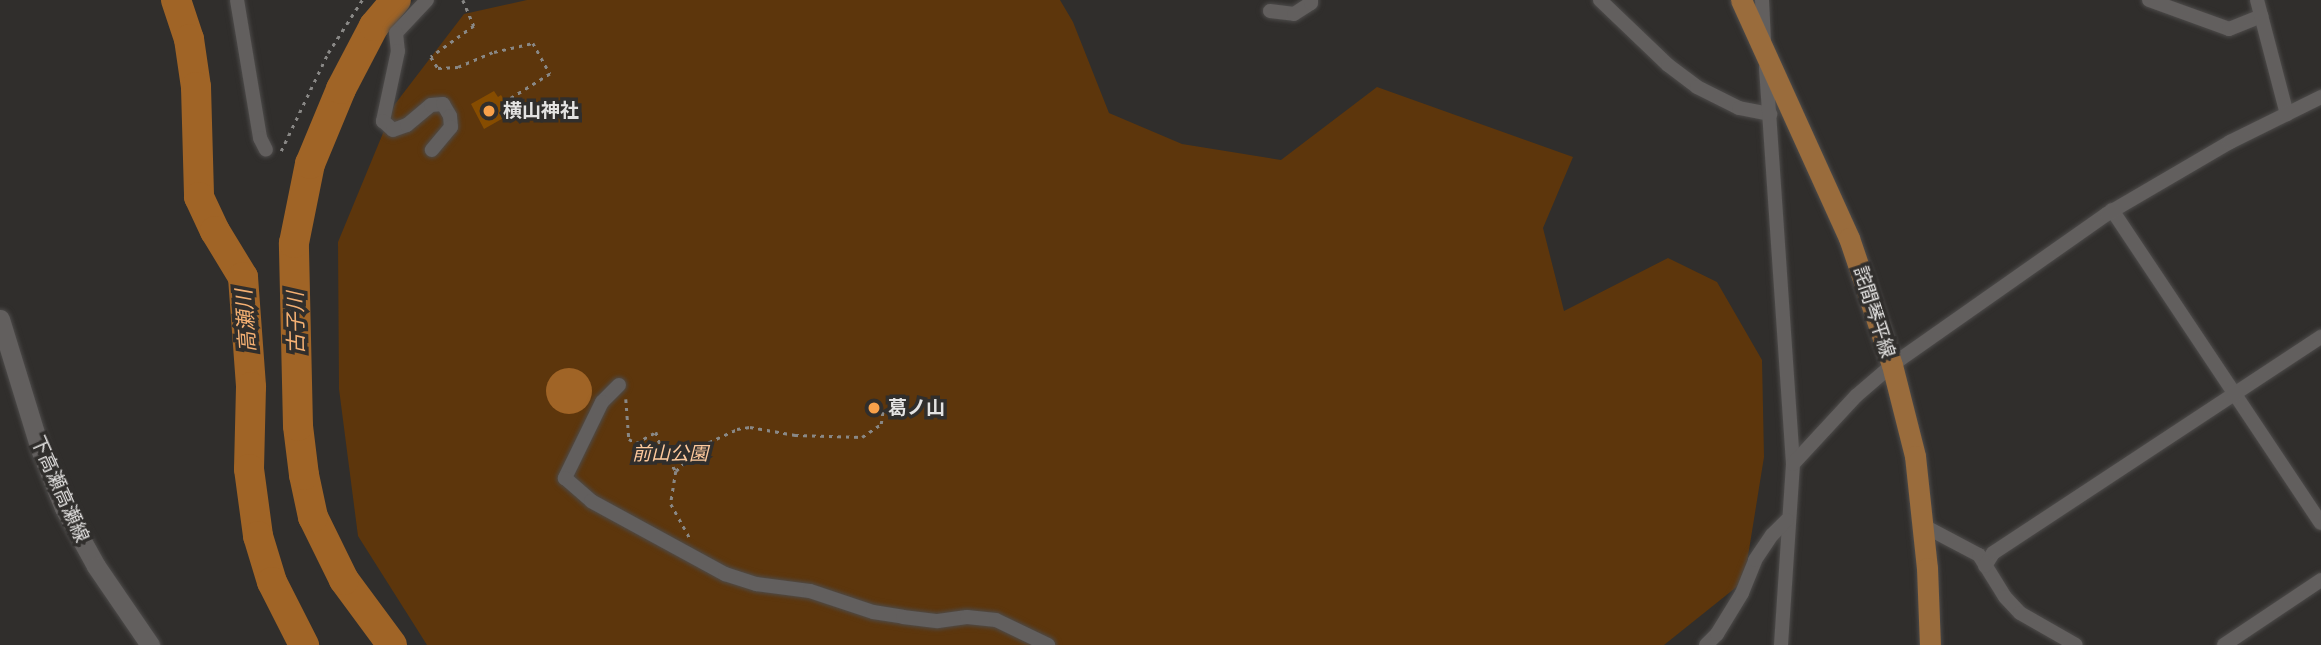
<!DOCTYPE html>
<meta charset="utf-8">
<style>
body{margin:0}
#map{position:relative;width:2321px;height:645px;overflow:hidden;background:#302e2c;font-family:Bitter,"Noto Sans JP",serif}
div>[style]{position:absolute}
.green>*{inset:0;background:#5d360c}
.water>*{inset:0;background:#a06426}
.round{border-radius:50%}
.river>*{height:30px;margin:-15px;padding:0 15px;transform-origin:15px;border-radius:15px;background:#a06426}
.building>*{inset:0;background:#864c00}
.path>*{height:2.5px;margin-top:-1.25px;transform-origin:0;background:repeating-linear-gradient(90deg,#898886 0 3.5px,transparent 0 8.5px)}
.roads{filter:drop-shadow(0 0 2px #4d4b4a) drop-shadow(0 0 2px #4d4b4a)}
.street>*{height:14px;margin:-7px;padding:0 7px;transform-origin:7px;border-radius:7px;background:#625f5e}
.secondary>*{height:19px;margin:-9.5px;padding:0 9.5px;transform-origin:9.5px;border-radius:9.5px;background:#625f5e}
.primary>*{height:21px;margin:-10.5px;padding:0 10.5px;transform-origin:10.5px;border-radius:10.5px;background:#9a6c3c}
.dots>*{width:19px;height:19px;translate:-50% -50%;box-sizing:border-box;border:4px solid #302e2c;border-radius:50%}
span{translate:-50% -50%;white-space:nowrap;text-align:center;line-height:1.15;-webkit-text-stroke:7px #302e2c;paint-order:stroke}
.poi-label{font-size:19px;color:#e4e3e2;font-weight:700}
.left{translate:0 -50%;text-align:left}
.street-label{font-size:19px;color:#e4e3e2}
.park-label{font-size:19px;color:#feca9d;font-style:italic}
.water-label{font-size:21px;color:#f4b073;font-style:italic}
</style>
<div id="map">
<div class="green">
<div style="clip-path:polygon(527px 0,1060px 0,1073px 22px,1109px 113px,1182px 144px,1281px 160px,1377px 87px,1573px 157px,1543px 228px,1564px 311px,1668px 258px,1717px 282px,1762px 360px,1764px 457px,1744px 581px,1664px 645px,427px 645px,358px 536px,339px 389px,338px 242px,395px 104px,464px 14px)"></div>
</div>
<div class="water">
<div class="round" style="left:546px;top:368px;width:46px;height:46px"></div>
</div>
<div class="river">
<div style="left:176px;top:0;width:41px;rotate:71.6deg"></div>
<div style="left:189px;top:39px;width:49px;rotate:81.7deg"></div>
<div style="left:196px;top:87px;width:110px;rotate:88.4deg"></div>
<div style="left:199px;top:197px;width:38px;rotate:65deg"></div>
<div style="left:215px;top:231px;width:54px;rotate:58.7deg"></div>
<div style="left:243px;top:277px;width:110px;rotate:85.8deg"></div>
<div style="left:251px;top:387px;width:82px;rotate:91.4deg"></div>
<div style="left:249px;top:469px;width:68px;rotate:82.3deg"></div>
<div style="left:258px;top:536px;width:48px;rotate:73.1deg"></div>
<div style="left:272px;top:582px;width:71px;rotate:63.1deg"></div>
<div style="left:392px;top:645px;width:81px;rotate:-126.4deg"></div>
<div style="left:344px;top:580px;width:70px;rotate:-116.2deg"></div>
<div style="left:313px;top:517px;width:43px;rotate:-102.1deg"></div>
<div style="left:304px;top:475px;width:49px;rotate:-97deg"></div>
<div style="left:298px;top:426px;width:183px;rotate:-91.3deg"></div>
<div style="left:294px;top:243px;width:81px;rotate:-78.6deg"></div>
<div style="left:310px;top:164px;width:81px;rotate:-67.5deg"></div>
<div style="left:341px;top:89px;width:71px;rotate:-62.4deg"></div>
<div style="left:374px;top:26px;width:34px;rotate:-50deg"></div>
</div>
<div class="building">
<div style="clip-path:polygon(494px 91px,498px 97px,501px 95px,508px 107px,503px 109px,507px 116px,484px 129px,471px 104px)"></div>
</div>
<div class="path">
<div style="left:463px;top:0;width:28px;rotate:67deg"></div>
<div style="left:474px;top:26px;width:53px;rotate:144.2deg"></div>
<div style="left:431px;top:57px;width:13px;rotate:58deg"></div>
<div style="left:438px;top:68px;width:20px;rotate:-3deg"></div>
<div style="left:458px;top:67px;width:39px;rotate:-23deg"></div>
<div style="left:494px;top:52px;width:40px;rotate:-13deg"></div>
<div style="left:533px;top:43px;width:35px;rotate:61deg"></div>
<div style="left:550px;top:74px;width:49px;rotate:148.2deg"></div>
<div style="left:281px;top:151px;width:109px;rotate:-64.4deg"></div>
<div style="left:328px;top:53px;width:63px;rotate:-57.3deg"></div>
<div style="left:626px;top:399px;width:40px;rotate:85.7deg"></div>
<div style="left:629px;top:439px;width:8px;rotate:30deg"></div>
<div style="left:636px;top:443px;width:23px;rotate:-29deg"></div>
<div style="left:656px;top:432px;width:22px;rotate:72deg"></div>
<div style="left:663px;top:453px;width:22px;rotate:54deg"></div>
<div style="left:676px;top:471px;width:35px;rotate:-45deg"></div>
<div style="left:701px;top:446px;width:40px;rotate:-25deg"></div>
<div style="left:737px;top:429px;width:13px;rotate:-9deg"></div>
<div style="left:750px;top:427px;width:46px;rotate:10.1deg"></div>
<div style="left:795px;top:435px;width:67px;rotate:1.7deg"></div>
<div style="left:862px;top:437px;width:23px;rotate:-34deg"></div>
<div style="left:881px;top:424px;width:14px;rotate:-82deg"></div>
<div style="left:676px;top:471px;width:33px;rotate:99deg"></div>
<div style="left:671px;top:504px;width:38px;rotate:61deg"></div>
</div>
<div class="roads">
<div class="street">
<div style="left:237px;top:0;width:140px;rotate:80.5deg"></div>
<div style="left:260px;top:138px;width:13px;rotate:63deg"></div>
<div style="left:427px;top:0;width:45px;rotate:133.2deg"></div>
<div style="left:396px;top:33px;width:18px;rotate:84deg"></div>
<div style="left:398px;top:51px;width:72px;rotate:102.1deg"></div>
<div style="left:383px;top:121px;width:13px;rotate:42deg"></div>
<div style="left:393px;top:130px;width:15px;rotate:-20deg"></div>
<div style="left:407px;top:125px;width:31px;rotate:-40deg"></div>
<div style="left:431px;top:105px;width:12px;rotate:-5deg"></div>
<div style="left:443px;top:104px;width:14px;rotate:60deg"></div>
<div style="left:450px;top:116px;width:11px;rotate:85deg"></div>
<div style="left:451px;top:127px;width:30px;rotate:130deg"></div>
<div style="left:1600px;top:0;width:94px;rotate:43.7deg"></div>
<div style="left:1668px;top:65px;width:36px;rotate:37deg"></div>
<div style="left:1697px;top:87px;width:47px;rotate:26.6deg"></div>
<div style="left:1739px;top:108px;width:32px;rotate:11deg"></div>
<div style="left:1762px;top:0;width:41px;rotate:87.2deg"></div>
<div style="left:2149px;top:0;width:85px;rotate:19.9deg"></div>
<div style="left:2229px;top:29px;width:35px;rotate:-22deg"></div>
<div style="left:2257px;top:0;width:118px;rotate:75.3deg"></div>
<div style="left:1270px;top:11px;width:24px;rotate:7deg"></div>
<div style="left:1294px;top:14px;width:20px;rotate:-33deg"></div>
<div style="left:1311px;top:3px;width:3px;rotate:-90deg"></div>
<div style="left:1766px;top:68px;width:397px;rotate:86.1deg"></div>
<div style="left:1793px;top:464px;width:181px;rotate:93.8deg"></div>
<div style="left:2112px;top:210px;width:376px;rotate:56.3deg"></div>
<div style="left:619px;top:385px;width:24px;rotate:135deg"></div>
<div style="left:602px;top:402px;width:85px;rotate:116deg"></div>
<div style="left:565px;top:478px;width:35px;rotate:41deg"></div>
<div style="left:591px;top:501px;width:153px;rotate:28.6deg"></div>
<div style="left:725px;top:574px;width:33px;rotate:18deg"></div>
<div style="left:756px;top:584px;width:54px;rotate:7.4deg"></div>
<div style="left:810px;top:591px;width:66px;rotate:18.4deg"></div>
<div style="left:873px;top:612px;width:30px;rotate:9deg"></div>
<div style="left:903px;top:617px;width:35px;rotate:7deg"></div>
<div style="left:938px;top:621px;width:29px;rotate:-8deg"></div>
<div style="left:967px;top:617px;width:29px;rotate:6deg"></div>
<div style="left:996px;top:620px;width:58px;rotate:25.7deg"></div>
<div style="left:1793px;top:464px;width:93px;rotate:-47.2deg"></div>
<div style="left:1856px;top:396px;width:48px;rotate:-40.7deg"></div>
<div style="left:1892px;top:365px;width:263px;rotate:-35.1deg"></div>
<div style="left:2107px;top:214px;width:143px;rotate:-30.3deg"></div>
<div style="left:2230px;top:142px;width:102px;rotate:-26.3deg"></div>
<div style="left:1922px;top:525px;width:64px;rotate:27.8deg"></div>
<div style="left:1979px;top:555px;width:49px;rotate:58.2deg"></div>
<div style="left:2005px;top:597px;width:22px;rotate:47deg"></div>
<div style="left:2020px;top:613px;width:64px;rotate:29.7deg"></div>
<div style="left:1985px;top:566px;width:15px;rotate:-58deg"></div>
<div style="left:1993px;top:553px;width:393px;rotate:-33.4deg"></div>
<div style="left:1706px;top:645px;width:16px;rotate:-45deg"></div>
<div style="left:1717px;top:634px;width:48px;rotate:-58.6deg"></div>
<div style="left:1742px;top:593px;width:35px;rotate:-68deg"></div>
<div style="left:1755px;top:560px;width:30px;rotate:-56deg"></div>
<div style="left:1772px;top:535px;width:21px;rotate:-45deg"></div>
<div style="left:2224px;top:645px;width:117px;rotate:-33.8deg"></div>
</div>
<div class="secondary">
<div style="left:0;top:319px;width:136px;rotate:72.9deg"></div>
<div style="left:40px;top:449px;width:64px;rotate:67.9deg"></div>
<div style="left:64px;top:508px;width:66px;rotate:61.1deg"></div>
<div style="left:96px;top:566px;width:96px;rotate:55.6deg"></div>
</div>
<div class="primary">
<div style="left:1741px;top:0;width:261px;rotate:65.6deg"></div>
<div style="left:1849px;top:238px;width:134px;rotate:71.3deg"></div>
<div style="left:1892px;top:365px;width:94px;rotate:75.8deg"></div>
<div style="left:1915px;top:456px;width:113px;rotate:83.9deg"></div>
<div style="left:1927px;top:568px;width:77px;rotate:87.8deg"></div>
</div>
</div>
<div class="dots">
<div style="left:489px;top:111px;background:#f8a14a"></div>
<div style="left:874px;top:408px;background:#f8a14a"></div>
</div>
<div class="poi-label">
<span class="left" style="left:503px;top:111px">横山神社</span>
<span class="left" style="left:888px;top:408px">葛ノ山</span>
</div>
<div class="street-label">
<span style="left:1874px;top:312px;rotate:72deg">詫間琴平線</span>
<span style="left:60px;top:489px;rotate:66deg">下高瀬高瀬線</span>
</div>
<div class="park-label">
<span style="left:670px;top:454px">前山公園</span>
</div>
<div class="water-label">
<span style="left:246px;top:321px;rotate:-94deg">高瀬川</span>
<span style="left:296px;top:323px;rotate:-91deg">古子川</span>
</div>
</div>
